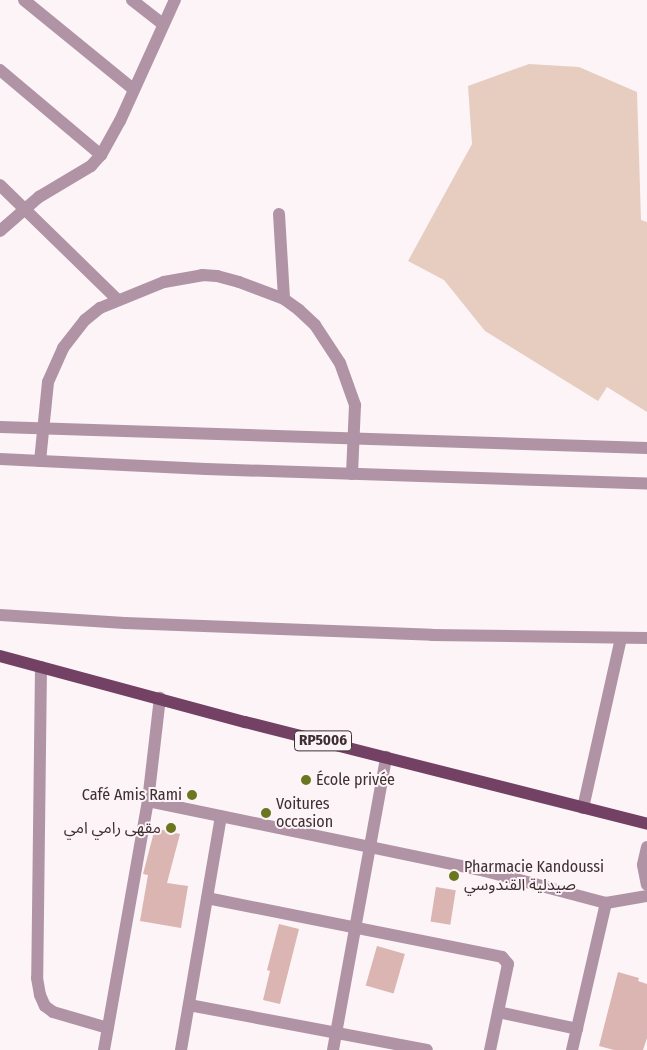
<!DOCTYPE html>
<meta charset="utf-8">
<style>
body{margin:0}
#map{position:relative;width:647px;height:1050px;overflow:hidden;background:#fcf4f6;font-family:"Fira Sans Condensed","Noto Sans Arabic",sans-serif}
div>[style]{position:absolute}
.green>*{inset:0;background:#e7cdc0}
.building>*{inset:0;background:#dab5b1;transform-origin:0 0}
.street>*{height:12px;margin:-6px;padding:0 6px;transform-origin:6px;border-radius:6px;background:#b193a6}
.primary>*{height:12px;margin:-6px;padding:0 6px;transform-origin:6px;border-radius:6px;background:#734164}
.dots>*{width:14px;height:14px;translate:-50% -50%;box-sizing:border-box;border:2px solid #fcf4f6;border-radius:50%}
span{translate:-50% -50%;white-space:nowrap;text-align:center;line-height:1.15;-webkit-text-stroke:4px #fcf4f6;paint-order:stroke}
.shield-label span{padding:1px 4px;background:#fcf4f6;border:1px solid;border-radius:4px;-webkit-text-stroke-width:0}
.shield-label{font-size:15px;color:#3e2f33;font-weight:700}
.poi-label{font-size:16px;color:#3e2f33}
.left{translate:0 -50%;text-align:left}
.right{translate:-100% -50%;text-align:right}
</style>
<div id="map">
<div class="green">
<div style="clip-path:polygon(529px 64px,579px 67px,637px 92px,641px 220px,647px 222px,647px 412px,607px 387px,598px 401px,485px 331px,444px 280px,408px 261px,472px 144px,468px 86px)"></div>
</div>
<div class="building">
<div style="clip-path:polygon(155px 828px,180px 834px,167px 883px,188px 886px,181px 928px,140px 921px,148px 875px,143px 874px)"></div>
<div style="left:436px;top:887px;width:20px;height:35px;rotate:9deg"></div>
<div style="clip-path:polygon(279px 924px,299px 929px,280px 1004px,263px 1000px,270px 971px,267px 970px)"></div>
<div style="left:377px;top:946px;width:29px;height:41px;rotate:16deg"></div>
<div style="clip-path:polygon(618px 972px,639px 978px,638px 981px,647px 984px,647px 1038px,643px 1050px,614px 1050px,599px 1046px)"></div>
</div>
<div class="street">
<div style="left:24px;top:0;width:141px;rotate:39.2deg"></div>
<div style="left:132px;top:0;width:39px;rotate:38deg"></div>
<div style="left:0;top:70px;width:132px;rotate:40.1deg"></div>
<div style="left:0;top:185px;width:165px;rotate:44.3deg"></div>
<div style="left:279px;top:214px;width:85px;rotate:86.6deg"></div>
<div style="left:0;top:231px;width:52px;rotate:-41.1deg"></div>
<div style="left:39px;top:197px;width:61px;rotate:-30.8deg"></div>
<div style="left:91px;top:166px;width:15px;rotate:-48deg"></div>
<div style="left:101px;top:155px;width:39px;rotate:-61deg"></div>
<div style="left:120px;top:121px;width:133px;rotate:-65.6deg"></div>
<div style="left:0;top:427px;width:647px;rotate:1.86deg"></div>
<div style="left:0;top:459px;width:206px;rotate:2.8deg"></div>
<div style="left:206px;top:469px;width:441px;rotate:1.9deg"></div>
<div style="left:40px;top:461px;width:79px;rotate:-84.2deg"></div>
<div style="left:48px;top:382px;width:37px;rotate:-66deg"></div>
<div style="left:63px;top:348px;width:36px;rotate:-52deg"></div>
<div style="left:85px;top:320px;width:19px;rotate:-39deg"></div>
<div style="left:100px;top:308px;width:69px;rotate:-22.1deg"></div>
<div style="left:164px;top:282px;width:39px;rotate:-10deg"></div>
<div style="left:202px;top:275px;width:15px;rotate:4deg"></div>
<div style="left:217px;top:276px;width:23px;rotate:15deg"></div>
<div style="left:239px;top:282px;width:48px;rotate:20.7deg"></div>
<div style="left:284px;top:299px;width:19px;rotate:36deg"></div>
<div style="left:299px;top:310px;width:22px;rotate:43deg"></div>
<div style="left:315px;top:325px;width:45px;rotate:56.7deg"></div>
<div style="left:340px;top:363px;width:45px;rotate:70.3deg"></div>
<div style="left:355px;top:405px;width:69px;rotate:92.5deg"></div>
<div style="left:0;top:615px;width:125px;rotate:3.7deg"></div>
<div style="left:125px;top:623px;width:307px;rotate:2.2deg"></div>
<div style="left:432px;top:635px;width:215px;rotate:0.8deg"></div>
<div style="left:41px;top:667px;width:311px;rotate:90.7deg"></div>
<div style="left:37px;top:978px;width:17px;rotate:80deg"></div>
<div style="left:40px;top:995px;width:12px;rotate:66deg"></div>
<div style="left:45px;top:1006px;width:10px;rotate:37deg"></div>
<div style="left:53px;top:1012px;width:57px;rotate:16.2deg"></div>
<div style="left:148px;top:801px;width:344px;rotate:11.7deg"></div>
<div style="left:485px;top:871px;width:125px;rotate:14.8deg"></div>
<div style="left:606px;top:903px;width:42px;rotate:-9.7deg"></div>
<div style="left:583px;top:808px;width:174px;rotate:-77.4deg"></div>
<div style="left:647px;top:847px;width:18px;rotate:103deg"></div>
<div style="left:643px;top:865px;width:20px;rotate:79deg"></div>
<div style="left:207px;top:898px;width:301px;rotate:11.3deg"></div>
<div style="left:502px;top:957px;width:9px;rotate:49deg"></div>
<div style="left:508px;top:964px;width:88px;rotate:101.8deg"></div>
<div style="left:189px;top:1005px;width:242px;rotate:10.7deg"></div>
<div style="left:498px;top:1012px;width:81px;rotate:12.1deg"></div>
<div style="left:104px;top:1050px;width:253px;rotate:-80deg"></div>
<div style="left:148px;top:801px;width:104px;rotate:-83.4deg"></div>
<div style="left:181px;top:1050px;width:237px;rotate:-80.3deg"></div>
<div style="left:333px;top:1050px;width:298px;rotate:-79.7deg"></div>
<div style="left:572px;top:1050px;width:151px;rotate:-77deg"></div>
</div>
<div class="primary">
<div style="left:0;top:656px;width:254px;rotate:15.1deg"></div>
<div style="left:245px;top:722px;width:415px;rotate:14.2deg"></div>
</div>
<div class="dots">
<div style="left:306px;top:780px;background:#6b7620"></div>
<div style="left:192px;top:795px;background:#6b7620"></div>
<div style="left:266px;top:813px;background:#6b7620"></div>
<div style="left:171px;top:828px;background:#6b7620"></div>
<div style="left:454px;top:876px;background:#6b7620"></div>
</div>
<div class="shield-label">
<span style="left:323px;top:741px">RP5006</span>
</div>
<div class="poi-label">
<span class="left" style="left:316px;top:780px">École privée</span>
<span class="right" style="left:182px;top:795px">Café Amis Rami</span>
<span class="left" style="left:276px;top:813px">Voitures<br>occasion</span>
<span class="right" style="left:161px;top:828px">مقهى رامي امي</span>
<span class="left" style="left:464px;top:876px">Pharmacie Kandoussi<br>صيدلية القندوسي</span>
</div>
</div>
